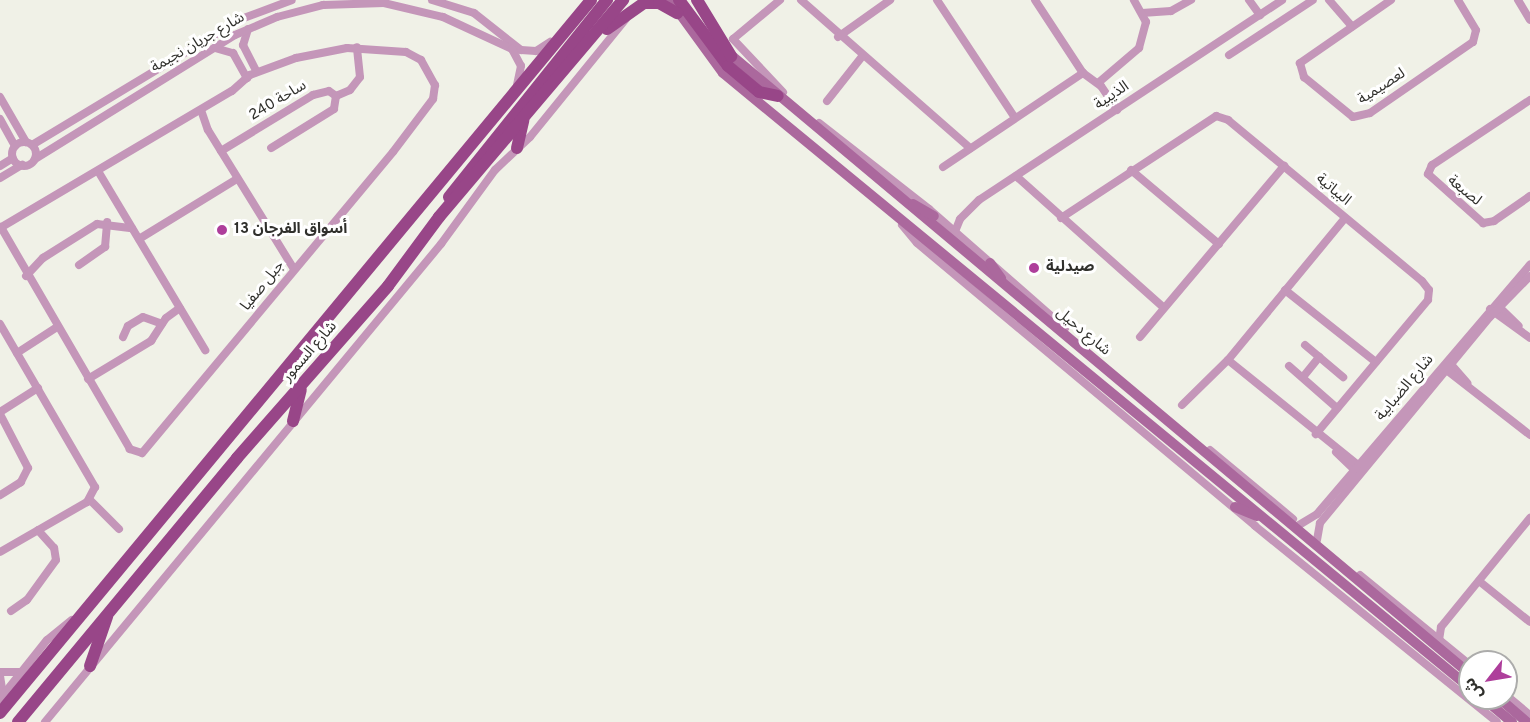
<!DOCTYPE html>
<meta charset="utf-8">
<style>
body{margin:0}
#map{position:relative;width:1530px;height:722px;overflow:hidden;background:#f0f1e7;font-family:Overpass,"Noto Sans Arabic",sans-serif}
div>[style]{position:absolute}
.street>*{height:8px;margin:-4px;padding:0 4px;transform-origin:4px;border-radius:4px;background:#c496b9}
.street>.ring{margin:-4px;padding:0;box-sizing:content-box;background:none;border:8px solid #c496b9;border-radius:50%}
.secondary>*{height:10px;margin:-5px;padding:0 5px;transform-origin:5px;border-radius:5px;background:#ab689d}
.primary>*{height:12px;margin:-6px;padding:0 6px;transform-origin:6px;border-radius:6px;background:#984688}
.dots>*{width:16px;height:16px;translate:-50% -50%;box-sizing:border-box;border:3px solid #fff;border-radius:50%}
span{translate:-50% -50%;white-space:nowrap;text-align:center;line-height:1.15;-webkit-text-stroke:6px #fff;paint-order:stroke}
.street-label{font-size:15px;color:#30302c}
.poi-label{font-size:15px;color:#30302c;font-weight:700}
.left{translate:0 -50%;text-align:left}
.north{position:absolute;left:1458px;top:650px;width:60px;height:60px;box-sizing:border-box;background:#fff;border:2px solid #acacab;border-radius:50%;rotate:239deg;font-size:16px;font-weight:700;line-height:24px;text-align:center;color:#30302c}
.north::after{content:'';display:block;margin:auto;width:21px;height:27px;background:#ae3e9b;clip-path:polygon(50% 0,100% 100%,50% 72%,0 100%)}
</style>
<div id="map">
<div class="street">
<div style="left:432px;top:0;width:44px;rotate:17.2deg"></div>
<div style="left:474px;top:13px;width:60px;rotate:38.2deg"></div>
<div style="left:521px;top:50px;width:15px;rotate:4deg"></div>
<div style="left:536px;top:51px;width:17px;rotate:-33deg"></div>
<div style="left:780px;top:0;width:61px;rotate:140.3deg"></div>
<div style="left:733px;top:39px;width:73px;rotate:46.7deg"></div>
<div style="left:801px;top:0;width:225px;rotate:41.2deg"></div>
<div style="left:937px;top:0;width:141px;rotate:56.5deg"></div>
<div style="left:1035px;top:0;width:87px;rotate:56.7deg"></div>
<div style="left:1083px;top:73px;width:22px;rotate:36deg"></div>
<div style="left:1101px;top:86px;width:29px;rotate:56deg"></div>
<div style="left:1249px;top:0;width:19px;rotate:54deg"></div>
<div style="left:1329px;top:0;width:35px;rotate:49deg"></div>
<div style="left:1391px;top:0;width:111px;rotate:145.3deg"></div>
<div style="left:1300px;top:63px;width:15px;rotate:74deg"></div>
<div style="left:1304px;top:77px;width:63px;rotate:39.2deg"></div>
<div style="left:1353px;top:117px;width:17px;rotate:-13deg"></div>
<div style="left:1370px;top:113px;width:125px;rotate:-34.6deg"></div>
<div style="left:1473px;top:42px;width:12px;rotate:-76deg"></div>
<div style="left:1476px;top:30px;width:35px;rotate:-121deg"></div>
<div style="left:1518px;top:0;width:23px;rotate:59deg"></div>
<div style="left:1142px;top:13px;width:29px;rotate:-4deg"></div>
<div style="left:1171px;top:11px;width:23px;rotate:-29deg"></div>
<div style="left:248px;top:29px;width:17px;rotate:107deg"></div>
<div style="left:243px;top:45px;width:30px;rotate:63deg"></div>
<div style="left:838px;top:37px;width:64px;rotate:-35.4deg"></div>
<div style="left:215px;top:48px;width:19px;rotate:16deg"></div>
<div style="left:233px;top:53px;width:29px;rotate:61deg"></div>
<div style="left:1229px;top:55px;width:100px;rotate:-33.2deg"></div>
<div style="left:1098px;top:83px;width:54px;rotate:-40.5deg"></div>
<div style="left:1139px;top:48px;width:27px;rotate:-75deg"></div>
<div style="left:1146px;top:22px;width:25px;rotate:-119deg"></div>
<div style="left:336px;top:96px;width:15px;rotate:-23deg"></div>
<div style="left:350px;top:90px;width:16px;rotate:-52deg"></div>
<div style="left:360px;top:77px;width:30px;rotate:-96deg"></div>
<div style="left:0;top:97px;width:52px;rotate:60deg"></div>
<div style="left:1530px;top:100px;width:118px;rotate:146.4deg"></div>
<div style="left:1432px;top:165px;width:10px;rotate:114deg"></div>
<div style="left:1428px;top:174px;width:74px;rotate:41.7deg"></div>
<div style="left:1483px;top:223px;width:11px;rotate:-10deg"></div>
<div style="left:1494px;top:221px;width:44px;rotate:-34.8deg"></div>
<div style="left:827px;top:101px;width:55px;rotate:-51.7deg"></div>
<div style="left:201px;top:110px;width:21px;rotate:71deg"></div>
<div style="left:208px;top:130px;width:163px;rotate:58.3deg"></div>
<div style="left:0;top:119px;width:31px;rotate:61deg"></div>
<div style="left:819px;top:123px;width:140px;rotate:38deg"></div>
<div style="left:929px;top:209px;width:181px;rotate:41.2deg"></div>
<div class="ring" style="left:12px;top:142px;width:16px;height:16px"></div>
<div style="left:32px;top:145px;width:244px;rotate:-31.1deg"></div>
<div style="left:241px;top:19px;width:54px;rotate:-20.4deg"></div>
<div style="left:221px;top:151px;width:108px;rotate:-31.3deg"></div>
<div style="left:313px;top:95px;width:16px;rotate:-14deg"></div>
<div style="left:329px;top:91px;width:9px;rotate:36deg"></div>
<div style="left:336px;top:96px;width:13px;rotate:99deg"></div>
<div style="left:334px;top:109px;width:74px;rotate:148.2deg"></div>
<div style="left:35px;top:159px;width:235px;rotate:-31.8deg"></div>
<div style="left:235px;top:35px;width:46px;rotate:-23.2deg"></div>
<div style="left:277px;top:17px;width:48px;rotate:-14.6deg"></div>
<div style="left:323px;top:5px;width:61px;rotate:-1.9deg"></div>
<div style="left:384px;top:3px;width:61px;rotate:13.3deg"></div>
<div style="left:443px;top:17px;width:76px;rotate:24.9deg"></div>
<div style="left:512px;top:49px;width:19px;rotate:62deg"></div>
<div style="left:521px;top:66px;width:19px;rotate:102deg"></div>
<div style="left:0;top:166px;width:15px;rotate:-32deg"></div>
<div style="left:943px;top:167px;width:169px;rotate:-33.9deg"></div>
<div style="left:1131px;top:170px;width:115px;rotate:40.1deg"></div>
<div style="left:98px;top:171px;width:209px;rotate:59.1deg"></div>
<div style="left:1016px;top:176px;width:198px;rotate:41.7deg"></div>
<div style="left:0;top:178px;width:26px;rotate:-31deg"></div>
<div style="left:1061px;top:218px;width:186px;rotate:-33.3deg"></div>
<div style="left:1216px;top:116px;width:13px;rotate:18deg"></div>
<div style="left:1228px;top:120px;width:252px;rotate:39.7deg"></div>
<div style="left:1422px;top:281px;width:11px;rotate:52deg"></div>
<div style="left:1429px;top:290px;width:10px;rotate:96deg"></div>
<div style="left:1428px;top:300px;width:175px;rotate:129.9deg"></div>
<div style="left:902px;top:225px;width:23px;rotate:50deg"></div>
<div style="left:917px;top:243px;width:441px;rotate:39.9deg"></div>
<div style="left:1255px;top:526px;width:311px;rotate:39deg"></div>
<div style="left:0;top:228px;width:269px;rotate:-30.6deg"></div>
<div style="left:232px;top:91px;width:24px;rotate:-42deg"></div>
<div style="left:250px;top:75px;width:49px;rotate:-20.3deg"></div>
<div style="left:296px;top:58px;width:52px;rotate:-11.1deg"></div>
<div style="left:347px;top:48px;width:59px;rotate:3.9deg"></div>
<div style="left:406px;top:52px;width:17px;rotate:28deg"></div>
<div style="left:421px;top:60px;width:29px;rotate:61deg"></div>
<div style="left:435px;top:85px;width:14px;rotate:98deg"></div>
<div style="left:433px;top:99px;width:66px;rotate:127deg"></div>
<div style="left:393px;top:152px;width:392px;rotate:129.8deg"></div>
<div style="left:142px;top:453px;width:13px;rotate:-162deg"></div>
<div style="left:130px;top:449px;width:257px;rotate:-120.2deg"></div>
<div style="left:954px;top:234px;width:16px;rotate:-68deg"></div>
<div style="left:960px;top:219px;width:27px;rotate:-45deg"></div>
<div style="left:979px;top:200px;width:363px;rotate:-33.4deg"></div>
<div style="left:139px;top:239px;width:115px;rotate:-31.5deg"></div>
<div style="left:79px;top:265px;width:32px;rotate:-35deg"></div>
<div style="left:105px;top:247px;width:25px;rotate:-85deg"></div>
<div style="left:26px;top:276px;width:25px;rotate:-47deg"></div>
<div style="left:43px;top:258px;width:64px;rotate:-32.2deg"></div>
<div style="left:97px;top:224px;width:35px;rotate:7deg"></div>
<div style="left:1285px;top:290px;width:116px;rotate:38.4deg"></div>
<div style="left:1497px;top:305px;width:30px;rotate:44deg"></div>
<div style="left:1490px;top:309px;width:49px;rotate:35.9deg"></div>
<div style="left:0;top:324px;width:189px;rotate:59.8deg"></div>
<div style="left:95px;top:487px;width:17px;rotate:118deg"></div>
<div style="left:87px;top:502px;width:100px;rotate:150.1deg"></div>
<div style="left:123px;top:337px;width:12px;rotate:-66deg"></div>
<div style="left:128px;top:326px;width:17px;rotate:-31deg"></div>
<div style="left:143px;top:317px;width:20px;rotate:20deg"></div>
<div style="left:1140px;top:337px;width:224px;rotate:-49.9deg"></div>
<div style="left:1305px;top:345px;width:50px;rotate:40.1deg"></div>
<div style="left:17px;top:353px;width:48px;rotate:-33deg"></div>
<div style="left:1228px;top:360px;width:172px;rotate:38.9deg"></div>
<div style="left:1449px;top:362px;width:28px;rotate:49deg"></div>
<div style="left:1289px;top:366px;width:64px;rotate:41.2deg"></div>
<div style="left:1444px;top:368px;width:109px;rotate:37.9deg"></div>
<div style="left:1303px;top:377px;width:26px;rotate:-51deg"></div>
<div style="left:88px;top:379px;width:74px;rotate:-31.1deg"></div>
<div style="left:151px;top:341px;width:27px;rotate:-57deg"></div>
<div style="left:166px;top:318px;width:17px;rotate:-36deg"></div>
<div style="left:1182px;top:405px;width:64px;rotate:-44.4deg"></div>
<div style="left:1228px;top:360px;width:184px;rotate:-50.5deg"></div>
<div style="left:0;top:412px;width:45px;rotate:-32.3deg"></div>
<div style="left:0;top:414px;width:61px;rotate:62.6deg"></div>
<div style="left:28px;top:468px;width:16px;rotate:117deg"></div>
<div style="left:21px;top:482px;width:25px;rotate:148deg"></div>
<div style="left:1210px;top:450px;width:108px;rotate:39.7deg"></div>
<div style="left:1336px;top:452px;width:29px;rotate:44deg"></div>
<div style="left:90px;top:500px;width:41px;rotate:45deg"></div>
<div style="left:1299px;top:525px;width:21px;rotate:-31deg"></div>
<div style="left:1317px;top:514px;width:328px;rotate:-49.5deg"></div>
<div style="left:1317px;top:540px;width:17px;rotate:-80deg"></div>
<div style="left:1320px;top:523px;width:267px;rotate:-50.5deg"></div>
<div style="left:1490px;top:317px;width:57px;rotate:-45.7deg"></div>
<div style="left:1360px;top:575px;width:142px;rotate:39.3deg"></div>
<div style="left:1479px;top:581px;width:65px;rotate:38.8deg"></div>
<div style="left:11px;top:611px;width:19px;rotate:-35deg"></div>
<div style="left:27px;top:600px;width:49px;rotate:-54.1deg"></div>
<div style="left:56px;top:560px;width:12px;rotate:-99deg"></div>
<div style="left:54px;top:548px;width:24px;rotate:-132deg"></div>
<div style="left:1439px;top:640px;width:13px;rotate:-81deg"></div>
<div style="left:1441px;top:627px;width:141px;rotate:-50.8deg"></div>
<div style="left:0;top:672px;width:22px"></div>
<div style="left:0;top:676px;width:18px;rotate:81deg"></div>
<div style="left:1506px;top:695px;width:31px;rotate:40deg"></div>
<div style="left:0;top:699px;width:75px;rotate:-51.5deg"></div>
<div style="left:47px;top:640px;width:32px;rotate:-39deg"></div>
<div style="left:45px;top:722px;width:621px;rotate:-50.36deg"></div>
<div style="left:441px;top:244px;width:92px;rotate:-53.9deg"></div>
<div style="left:495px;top:170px;width:48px;rotate:-43.3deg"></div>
<div style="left:530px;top:137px;width:152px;rotate:-50.9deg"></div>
</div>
<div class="secondary">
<div style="left:670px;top:0;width:90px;rotate:54deg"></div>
<div style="left:723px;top:73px;width:968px;rotate:39.46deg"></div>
<div style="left:725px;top:50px;width:972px;rotate:39.95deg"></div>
<div style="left:913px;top:204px;width:24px;rotate:30deg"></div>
<div style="left:990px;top:263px;width:19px;rotate:54deg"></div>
<div style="left:1235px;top:507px;width:24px;rotate:22deg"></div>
<div style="left:1483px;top:698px;width:38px;rotate:40deg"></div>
<div style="left:1499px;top:698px;width:37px;rotate:41deg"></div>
</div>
<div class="primary">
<div style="left:679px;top:0;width:82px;rotate:53.4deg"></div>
<div style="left:728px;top:66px;width:40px;rotate:40deg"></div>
<div style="left:759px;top:92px;width:19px;rotate:12deg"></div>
<div style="left:697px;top:0;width:66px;rotate:58.7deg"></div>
<div style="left:607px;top:29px;width:45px;rotate:-35.1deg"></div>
<div style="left:644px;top:3px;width:15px"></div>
<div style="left:659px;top:3px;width:21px;rotate:29deg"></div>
<div style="left:517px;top:148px;width:28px;rotate:-77deg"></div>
<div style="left:449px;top:197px;width:253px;rotate:-51.3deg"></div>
<div style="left:293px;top:421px;width:32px;rotate:-76deg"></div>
<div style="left:90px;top:666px;width:52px;rotate:-70.9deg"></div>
<div style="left:0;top:713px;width:926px;rotate:-50.34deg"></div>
<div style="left:18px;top:722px;width:343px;rotate:-50.3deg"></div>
<div style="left:237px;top:458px;width:229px;rotate:-48.7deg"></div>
<div style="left:388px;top:286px;width:86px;rotate:-53.5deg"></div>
<div style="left:439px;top:217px;width:285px;rotate:-49.7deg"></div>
</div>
<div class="dots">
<div style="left:222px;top:230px;background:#ae3e9b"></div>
<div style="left:1034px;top:268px;background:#ae3e9b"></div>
</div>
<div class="street-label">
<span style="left:198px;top:43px;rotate:-30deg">شارع جريان نجيمة</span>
<span style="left:1382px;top:87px;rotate:-33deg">لعصيمية</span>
<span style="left:1112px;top:96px;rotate:-34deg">الذيبية</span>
<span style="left:278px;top:101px;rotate:-31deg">ساحة 240</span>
<span style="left:1333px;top:190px;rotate:40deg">البياتية</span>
<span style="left:1464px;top:191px;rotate:39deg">لصبعة</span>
<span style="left:263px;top:286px;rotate:-51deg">جبل صفيا</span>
<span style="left:1083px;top:332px;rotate:40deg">شارع دحيل</span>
<span style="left:310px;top:352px;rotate:-49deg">شارع السمور</span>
<span style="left:1405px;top:388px;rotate:-50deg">شارع الضبابية</span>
</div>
<div class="poi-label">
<span class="left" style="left:234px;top:230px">أسواق الفرجان 13</span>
<span class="left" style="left:1046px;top:268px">صيدلية</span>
</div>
<div class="north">ش</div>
</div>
